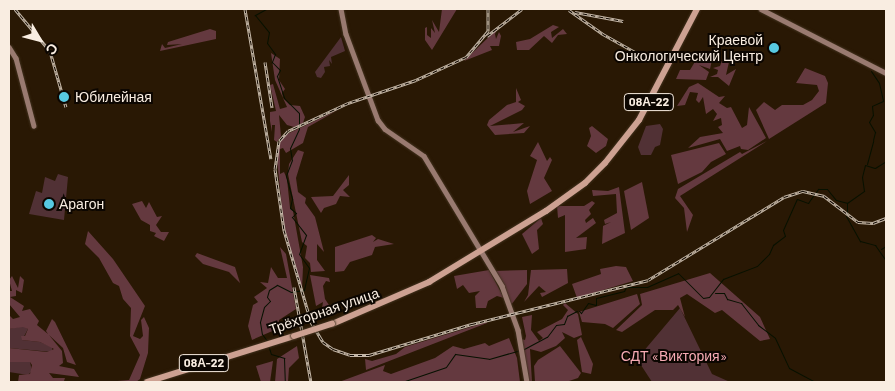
<!DOCTYPE html>
<meta charset="utf-8">
<style>
body{margin:0}
#map{position:relative;width:895px;height:391px;overflow:hidden;background:#291804;font-family:Barlow,sans-serif}
div>[style]{position:absolute}
.green>*{inset:0;background:#513135}
.forest>*{inset:0;background:#64393f}
.stream>*{height:1px;margin:-0.5px;padding:0 0.5px;transform-origin:0.5px;border-radius:0.5px;background:#071100}
.roads{filter:drop-shadow(0 0 1px #42321f) drop-shadow(0 0 1px #42321f)}
.secondary>*{height:4.5px;margin:-2.25px;padding:0 2.25px;transform-origin:2.25px;border-radius:2.25px;background:#997a70}
.trunk>*{height:6px;margin:-3px;padding:0 3px;transform-origin:3px;border-radius:3px;background:#cda192}
.rail>*{height:3px;margin-top:-1.5px;transform-origin:0;background:repeating-linear-gradient(90deg,#0c0601 0 4px,#c4b7a8 0 8px);box-sizing:border-box;border-block:1px solid #c4b7a8}
.bridges{filter:drop-shadow(0 0 1px #42321f) drop-shadow(0 0 1px #42321f)}
.trunk-bridge>*{height:6px;margin:-3px;padding:0 3px;transform-origin:3px;border-radius:3px;background:#cda192}
.dots>*{width:14px;height:14px;translate:-50% -50%;box-sizing:border-box;border:2px solid #0c0601;border-radius:50%}
span{translate:-50% -50%;white-space:nowrap;text-align:center;line-height:1.15;-webkit-text-stroke:4px #0c0601;paint-order:stroke}
.shield-label span{padding:1px 4px;background:#0c0601;border:1px solid;border-radius:4px;-webkit-text-stroke-width:0}
.shield-label{font-size:12px;color:#f9ede1;font-weight:700}
.poi-label{font-size:14px;color:#f9ede1}
.right{translate:-100% -50%;text-align:right}
.left{translate:0 -50%;text-align:left}
.street-label{font-size:14px;color:#f9ede1}
.park-label{font-size:14px;color:#f8abb4}
.frame{position:absolute;inset:0;border:10px solid #f9ede1;pointer-events:none}
.north{position:absolute;left:15px;top:15px;width:50px;height:50px;-webkit-text-stroke:4px #0c0601;paint-order:stroke;rotate:127deg;font-size:14px;font-weight:700;line-height:20px;text-align:center;color:#f9ede1}
.north::after{content:'';display:block;margin:auto;width:18px;height:22px;background:#f9ede1;clip-path:polygon(50% 0,100% 100%,50% 72%,0 100%)}
</style>
<div id="map">
<div class="green">
<div style="clip-path:polygon(341px 37px,345px 51px,331px 57px,332px 64px,329px 60px,330px 66px,324px 67px,325px 72px,321px 78px,317px 77px,315px 72px)"></div>
<div style="clip-path:polygon(660px 124px,663px 129px,660px 145px,655px 147px,651px 155px,641px 155px,638px 147px,646px 126px)"></div>
<div style="clip-path:polygon(58px 174px,68px 177px,64px 220px,29px 214px,36px 191px,42px 193px,45px 177px,55px 181px)"></div>
<div style="clip-path:polygon(680px 308px,712px 374px,730px 382px,652px 382px,637px 359px)"></div>
<div style="clip-path:polygon(23px 326px,28px 329px,22px 340px,40px 342px,52px 347px,52px 352px,9px 348px,9px 329px)"></div>
<div style="clip-path:polygon(9px 362px,30px 362px,32px 371px,28px 375px,9px 372px)"></div>
</div>
<div class="forest">
<div style="clip-path:polygon(442px 9px,457px 9px,432px 50px,425px 40px,425px 28px,427px 27px,427px 35px,431px 38px,431px 28px,435px 33px,432px 20px,439px 32px)"></div>
<div style="clip-path:polygon(553px 25px,559px 27px,551px 32px,552px 38px,563px 29px,567px 34px,558px 35px,552px 43px,544px 36px,529px 50px,517px 50px,516px 42px,530px 39px)"></div>
<div style="clip-path:polygon(498px 28px,495px 34px,496px 39px,499px 32px,501px 36px,499px 46px,490px 46px,492px 50px,464px 61px)"></div>
<div style="clip-path:polygon(210px 29px,216px 31px,216px 39px,160px 51px,162px 44px,165px 48px,182px 44px,167px 45px,168px 42px)"></div>
<div style="clip-path:polygon(702px 50px,701px 60px,711px 57px,712px 60px,710px 69px,699px 65px,709px 72px,706px 80px,676px 79px,680px 70px,690px 70px)"></div>
<div style="clip-path:polygon(271px 53px,280px 59px,279px 80px,285px 89px,282px 93px,283px 98px,290px 105px,300px 106px,305px 117px,303px 123px,294px 127px,287px 125px,279px 115px,281px 136px,277px 142px,274px 140px,275px 125px,272px 125px,272px 132px,270px 121px,270px 112px,276px 111px,270px 85px,273px 84px,280px 109px,287px 107px,275px 80px)"></div>
<div style="clip-path:polygon(723px 58px,729px 62px,726px 75px,736px 69px,729px 86px,718px 77px,710px 77px,717px 74px,718px 70px,713px 68px,720px 66px)"></div>
<div style="clip-path:polygon(805px 68px,825px 76px,828px 83px,826px 103px,769px 139px,756px 110px,764px 102px,775px 110px,782px 105px,803px 105px,812px 100px,819px 91px,817px 85px,796px 83px)"></div>
<div style="clip-path:polygon(698px 83px,719px 97px,725px 96px,719px 103px,727px 108px,731px 107px,742px 128px,747px 125px,749px 107px,766px 138px,748px 150px,741px 149px,740px 146px,727px 151px,720px 139px,688px 148px,700px 137px,723px 133px,718px 127px,722px 125px,721px 118px,713px 121px,717px 114px,713px 109px,706px 114px,703px 97px,699px 103px,696px 100px,698px 93px,690px 92px,685px 105px,677px 106px,689px 87px)"></div>
<div style="clip-path:polygon(516px 88px,521px 100px,518px 102px,525px 106px,522px 110px,490px 126px,524px 123px,513px 132px,530px 126px,524px 133px,495px 135px,487px 125px,489px 120px,507px 105px,516px 102px)"></div>
<div style="clip-path:polygon(338px 110px,308px 127px,303px 143px,286px 153px,283px 148px,280px 149px,280px 174px,284px 172px,287px 179px,290px 208px,293px 211px,303px 267px,302px 289px,284px 227px,276px 151px,283px 136px)"></div>
<div style="clip-path:polygon(592px 126px,608px 139px,606px 146px,596px 153px,587px 146px,591px 136px,589px 128px)"></div>
<div style="clip-path:polygon(767px 141px,680px 196px,693px 215px,687px 232px,684px 208px,675px 198px,678px 189px,740px 152px,742px 154px)"></div>
<div style="clip-path:polygon(538px 142px,547px 161px,550px 157px,552px 160px,544px 178px,552px 191px,530px 204px,527px 191px,537px 160px,530px 156px)"></div>
<div style="clip-path:polygon(719px 143px,726px 154px,711px 162px,702px 172px,678px 184px,671px 155px)"></div>
<div style="clip-path:polygon(298px 150px,304px 152px,296px 178px,298px 192px,306px 198px,305px 203px,315px 217px,324px 252px,317px 244px,317px 260px,325px 271px,311px 272px,310px 263px,305px 258px,307px 246px,302px 242px,288px 174px,289px 164px)"></div>
<div style="clip-path:polygon(349px 175px,349px 185px,343px 190px,350px 197px,340px 196px,336px 204px,324px 208px,321px 213px,311px 197px,333px 196px)"></div>
<div style="clip-path:polygon(642px 182px,649px 218px,631px 230px,624px 191px)"></div>
<div style="clip-path:polygon(619px 187px,625px 233px,602px 244px,603px 226px,611px 222px,605px 224px,604px 220px,617px 213px,616px 194px,593px 196px,592px 190px,608px 191px)"></div>
<div style="clip-path:polygon(142px 201px,146px 208px,149px 202px,157px 217px,162px 216px,156px 225px,161px 232px,169px 232px,164px 241px,154px 236px,156px 233px,150px 231px,150px 225px,141px 220px,132px 204px)"></div>
<div style="clip-path:polygon(592px 201px,595px 203px,589px 210px,591px 214px,585px 220px,586px 223px,593px 218px,596px 223px,576px 238px,587px 237px,586px 249px,565px 252px,565px 215px,558px 218px,557px 206px,584px 206px)"></div>
<div style="clip-path:polygon(541px 218px,543px 224px,537px 230px,539px 249px,532px 254px,522px 234px)"></div>
<div style="clip-path:polygon(88px 231px,113px 259px,145px 306px,133px 336px,140px 339px,143px 336px,141px 320px,144px 317px,149px 328px,148px 353px,140px 379px,136px 382px,106px 382px,129px 380px,140px 355px,130px 336px,131px 308px,123px 299px,119px 286px,113px 283px,99px 258px,85px 244px)"></div>
<div style="clip-path:polygon(372px 235px,376px 238px,373px 242px,378px 239px,394px 244px,375px 247px,372px 255px,350px 262px,344px 271px,335px 272px,335px 247px)"></div>
<div style="clip-path:polygon(280px 247px,286px 254px,296px 309px,279px 320px,277px 329px,252px 340px,248px 326px,253px 305px,258px 302px,254px 297px,267px 288px,260px 282px,268px 283px,271px 267px,278px 278px,287px 278px)"></div>
<div style="clip-path:polygon(197px 253px,235px 267px,240px 283px,229px 272px,203px 264px,195px 256px)"></div>
<div style="clip-path:polygon(616px 266px,626px 267px,633px 281px,577px 298px,572px 284px,601px 274px,600px 269px)"></div>
<div style="clip-path:polygon(567px 269px,568px 283px,542px 297px,540px 293px,546px 292px,539px 286px,524px 302px,528px 295px,531px 270px)"></div>
<div style="clip-path:polygon(489px 270px,504px 298px,497px 296px,488px 301px,486px 308px,476px 308px,475px 296px,480px 291px,469px 293px,463px 285px,457px 289px,454px 276px)"></div>
<div style="clip-path:polygon(527px 270px,527px 284px,511px 305px,495px 271px)"></div>
<div style="clip-path:polygon(710px 273px,760px 317px,770px 339px,760px 341px,722px 310px,715px 313px,687px 294px,680px 298px,685px 317px,678px 305px,673px 310px,655px 310px,622px 332px,616px 330px,642px 305px,640px 294px)"></div>
<div style="clip-path:polygon(310px 275px,329px 278px,330px 282px,326px 281px,323px 286px,325px 299px,333px 311px,330px 313px,321px 315px,323px 302px,316px 306px)"></div>
<div style="clip-path:polygon(12px 276px,18px 288px,20px 276px,24px 280px,22px 293px,16px 290px,16px 296px,10px 297px,24px 306px,22px 311px,30px 309px,39px 321px,37px 325px,48px 334px,46px 331px,52px 319px,55px 322px,76px 365px,67px 362px,63px 348px,49px 335px,62px 351px,63px 363px,59px 366px,74px 369px,79px 377px,49px 373px,53px 378px,65px 378px,64px 381px,18px 382px,19px 375px,30px 374px,32px 365px,30px 362px,9px 362px,9px 348px,47px 352px,54px 349px,40px 342px,22px 340px,21px 336px,25px 336px,28px 329px,23px 327px,9px 329px,9px 315px,13px 319px,20px 317px,9px 304px,9px 291px,12px 291px,9px 280px)"></div>
<div style="clip-path:polygon(637px 294px,640px 304px,613px 328px,605px 324px,582px 322px,579px 312px)"></div>
<div style="clip-path:polygon(565px 303px,578px 314px,582px 335px,574px 338px,562px 332px,565px 338px,556px 346px,541px 352px,530px 349px,532px 382px,527px 382px,521px 339px,525px 340px,526px 336px,522px 317px,532px 315px,531px 330px,539px 341px,543px 338px,537px 332px,562px 319px,568px 310px,563px 305px)"></div>
<div style="clip-path:polygon(487px 322px,487px 323px,366px 370px,365px 359px,372px 361px,396px 354px,405px 347px)"></div>
<div style="clip-path:polygon(581px 337px,593px 364px,591px 374px,582px 372px,577px 340px)"></div>
<div style="clip-path:polygon(509px 338px,517px 358px,520px 382px,339px 382px,385px 365px,383px 371px,391px 374px,435px 358px,453px 346px,464px 349px,485px 343px,489px 346px)"></div>
<div style="clip-path:polygon(297px 346px,299px 358px,289px 368px,288px 382px,275px 382px,277px 359px)"></div>
<div style="clip-path:polygon(560px 346px,581px 373px,578px 378px,566px 382px,535px 382px,534px 366px,538px 360px)"></div>
<div style="clip-path:polygon(273px 361px,270px 382px,261px 382px,256px 366px)"></div>
</div>
<div class="stream">
<div style="left:266px;top:9px;width:13px;rotate:151deg"></div>
<div style="left:255px;top:15px;width:22px;rotate:51deg"></div>
<div style="left:269px;top:32px;width:11px;rotate:100deg"></div>
<div style="left:267px;top:43px;width:14px;rotate:54deg"></div>
<div style="left:275px;top:54px;width:9px;rotate:111deg"></div>
<div style="left:272px;top:62px;width:11px;rotate:45deg"></div>
<div style="left:280px;top:70px;width:7px;rotate:117deg"></div>
<div style="left:277px;top:76px;width:23px;rotate:72deg"></div>
<div style="left:284px;top:98px;width:21px;rotate:45deg"></div>
<div style="left:299px;top:113px;width:16px;rotate:90deg"></div>
<div style="left:299px;top:129px;width:21px;rotate:115deg"></div>
<div style="left:290px;top:148px;width:12px;rotate:81deg"></div>
<div style="left:292px;top:160px;width:17px;rotate:111deg"></div>
<div style="left:286px;top:176px;width:24px;rotate:75deg"></div>
<div style="left:292px;top:199px;width:9px;rotate:103deg"></div>
<div style="left:290px;top:208px;width:8px;rotate:40deg"></div>
<div style="left:296px;top:213px;width:6px;rotate:135deg"></div>
<div style="left:292px;top:217px;width:23px;rotate:52deg"></div>
<div style="left:306px;top:235px;width:20px;rotate:110deg"></div>
<div style="left:299px;top:254px;width:17px;rotate:54deg"></div>
<div style="left:309px;top:268px;width:23px;rotate:103deg"></div>
<div style="left:304px;top:290px;width:13px;rotate:171deg"></div>
<div style="left:291px;top:292px;width:16px;rotate:-153deg"></div>
<div style="left:277px;top:285px;width:9px;rotate:148deg"></div>
<div style="left:269px;top:290px;width:7px;rotate:106deg"></div>
<div style="left:267px;top:297px;width:5px;rotate:53deg"></div>
<div style="left:270px;top:301px;width:8px;rotate:135deg"></div>
<div style="left:264px;top:307px;width:16px;rotate:105deg"></div>
<div style="left:260px;top:322px;width:12px;rotate:81deg"></div>
<div style="left:262px;top:334px;width:9px;rotate:54deg"></div>
<div style="left:871px;top:71px;width:14px;rotate:56deg"></div>
<div style="left:879px;top:83px;width:18px;rotate:77deg"></div>
<div style="left:883px;top:101px;width:12px;rotate:156deg"></div>
<div style="left:872px;top:106px;width:9px;rotate:84deg"></div>
<div style="left:873px;top:115px;width:8px;rotate:120deg"></div>
<div style="left:869px;top:122px;width:12px;rotate:59deg"></div>
<div style="left:875px;top:132px;width:8px;rotate:104deg"></div>
<div style="left:867px;top:164px;width:24px;rotate:-75deg"></div>
<div style="left:816px;top:192px;width:4px;rotate:-56deg"></div>
<div style="left:818px;top:189px;width:9px"></div>
<div style="left:827px;top:189px;width:14px;rotate:51deg"></div>
<div style="left:836px;top:200px;width:11px;rotate:15deg"></div>
<div style="left:847px;top:203px;width:9px;rotate:90deg"></div>
<div style="left:847px;top:203px;width:21px;rotate:-35deg"></div>
<div style="left:864px;top:191px;width:14px;rotate:-98deg"></div>
<div style="left:862px;top:177px;width:12px;rotate:-76deg"></div>
<div style="left:865px;top:165px;width:10px;rotate:17deg"></div>
<div style="left:875px;top:168px;width:13px;rotate:-32deg"></div>
<div style="left:847px;top:214px;width:1px;rotate:-90deg"></div>
<div style="left:846px;top:216px;width:29px;rotate:61deg"></div>
<div style="left:860px;top:241px;width:16px;rotate:15deg"></div>
<div style="left:875px;top:245px;width:19px;rotate:55deg"></div>
<div style="left:881px;top:249px;width:6px;rotate:-31deg"></div>
<div style="left:715px;top:293px;width:9px"></div>
<div style="left:724px;top:293px;width:7px;rotate:63deg"></div>
<div style="left:727px;top:299px;width:15px;rotate:16deg"></div>
<div style="left:741px;top:303px;width:28px;rotate:52deg"></div>
<div style="left:758px;top:325px;width:21px;rotate:37deg"></div>
<div style="left:775px;top:338px;width:33px;rotate:65deg"></div>
<div style="left:789px;top:368px;width:30px;rotate:28deg"></div>
<div style="left:579px;top:311px;width:3px;rotate:45deg"></div>
<div style="left:581px;top:313px;width:12px;rotate:-55deg"></div>
<div style="left:588px;top:303px;width:8px;rotate:14deg"></div>
<div style="left:596px;top:305px;width:7px;rotate:-90deg"></div>
<div style="left:596px;top:298px;width:29px;rotate:-14deg"></div>
<div style="left:624px;top:291px;width:4px;rotate:-63deg"></div>
<div style="left:626px;top:287px;width:21px"></div>
<div style="left:647px;top:287px;width:34px;rotate:-24deg"></div>
<div style="left:678px;top:273px;width:35px;rotate:45deg"></div>
<div style="left:703px;top:298px;width:6px;rotate:-9deg"></div>
<div style="left:709px;top:297px;width:23px;rotate:-52deg"></div>
<div style="left:723px;top:279px;width:36px;rotate:-21deg"></div>
<div style="left:757px;top:266px;width:17px;rotate:-45deg"></div>
<div style="left:769px;top:254px;width:10px;rotate:-66deg"></div>
<div style="left:773px;top:245px;width:15px;rotate:-37deg"></div>
<div style="left:785px;top:236px;width:6px;rotate:-108deg"></div>
<div style="left:783px;top:230px;width:34px;rotate:-66deg"></div>
<div style="left:797px;top:199px;width:12px;rotate:20deg"></div>
<div style="left:808px;top:203px;width:12px;rotate:-55deg"></div>
<div style="left:269px;top:348px;width:6px;rotate:72deg"></div>
<div style="left:271px;top:354px;width:14px;rotate:17deg"></div>
<div style="left:284px;top:358px;width:24px;rotate:88deg"></div>
<div style="left:524px;top:349px;width:26px;rotate:-28deg"></div>
<div style="left:547px;top:337px;width:15px;rotate:-53deg"></div>
<div style="left:556px;top:325px;width:8px;rotate:-7deg"></div>
<div style="left:564px;top:324px;width:9px;rotate:-69deg"></div>
<div style="left:567px;top:316px;width:11px;rotate:-27deg"></div>
<div style="left:402px;top:382px;width:46px;rotate:-18.8deg"></div>
<div style="left:446px;top:367px;width:16px;rotate:-55deg"></div>
<div style="left:455px;top:354px;width:34px;rotate:8deg"></div>
<div style="left:489px;top:359px;width:33px;rotate:-16deg"></div>
</div>
<div class="roads">
<div class="secondary">
<div style="left:341px;top:9px;width:25px;rotate:79deg"></div>
<div style="left:346px;top:34px;width:92px;rotate:69.6deg"></div>
<div style="left:378px;top:120px;width:11px;rotate:52deg"></div>
<div style="left:385px;top:129px;width:47px;rotate:34.7deg"></div>
<div style="left:424px;top:156px;width:152px;rotate:59deg"></div>
<div style="left:502px;top:286px;width:47px;rotate:70deg"></div>
<div style="left:518px;top:330px;width:53px;rotate:80.2deg"></div>
<div style="left:761px;top:9px;width:140px;rotate:27.1deg"></div>
<div style="left:9px;top:47px;width:13px;rotate:58deg"></div>
<div style="left:16px;top:58px;width:70px;rotate:75.2deg"></div>
</div>
<div class="trunk">
<div style="left:332px;top:324px;width:106px;rotate:-23.4deg"></div>
<div style="left:429px;top:282px;width:137px;rotate:-31.3deg"></div>
<div style="left:546px;top:211px;width:48px;rotate:-35.7deg"></div>
<div style="left:585px;top:183px;width:28px;rotate:-45deg"></div>
<div style="left:605px;top:163px;width:55px;rotate:-51.7deg"></div>
<div style="left:639px;top:120px;width:125px;rotate:-62.4deg"></div>
<div style="left:147px;top:382px;width:154px;rotate:-17.4deg"></div>
</div>
</div>
<div class="rail">
<div style="left:15px;top:9px;width:55px;rotate:50.2deg"></div>
<div style="left:50px;top:51px;width:58px;rotate:74.1deg"></div>
<div style="left:245px;top:9px;width:152px;rotate:80.2deg"></div>
<div style="left:488px;top:9px;width:22px;rotate:90deg"></div>
<div style="left:488px;top:31px;width:34px;rotate:130deg"></div>
<div style="left:466px;top:57px;width:55px;rotate:155.3deg"></div>
<div style="left:416px;top:80px;width:72px;rotate:161.3deg"></div>
<div style="left:348px;top:103px;width:66px;rotate:155deg"></div>
<div style="left:288px;top:131px;width:13px;rotate:132deg"></div>
<div style="left:279px;top:141px;width:28px;rotate:98deg"></div>
<div style="left:275px;top:169px;width:62px;rotate:81.6deg"></div>
<div style="left:284px;top:230px;width:96px;rotate:73.6deg"></div>
<div style="left:311px;top:322px;width:23px;rotate:59deg"></div>
<div style="left:323px;top:342px;width:12px;rotate:35deg"></div>
<div style="left:333px;top:349px;width:18px;rotate:19deg"></div>
<div style="left:350px;top:355px;width:19px"></div>
<div style="left:369px;top:355px;width:108px;rotate:-16.8deg"></div>
<div style="left:472px;top:324px;width:181px;rotate:-14deg"></div>
<div style="left:648px;top:280px;width:159px;rotate:-31.4deg"></div>
<div style="left:784px;top:197px;width:20px;rotate:-18deg"></div>
<div style="left:803px;top:191px;width:22px;rotate:13deg"></div>
<div style="left:824px;top:196px;width:43px;rotate:37.4deg"></div>
<div style="left:858px;top:222px;width:15px;rotate:4deg"></div>
<div style="left:873px;top:223px;width:14px;rotate:-21deg"></div>
<div style="left:569px;top:10px;width:42px;rotate:35.2deg"></div>
<div style="left:603px;top:34px;width:47px;rotate:29.3deg"></div>
<div style="left:575px;top:12px;width:49px;rotate:10.6deg"></div>
<div style="left:487px;top:36px;width:44px;rotate:-37.6deg"></div>
<div style="left:265px;top:62px;width:46px;rotate:81.2deg"></div>
<div style="left:294px;top:287px;width:97px;rotate:79.9deg"></div>
</div>
<div class="bridges">
<div class="trunk-bridge">
<div style="left:294px;top:336px;width:40px;rotate:-18deg"></div>
</div>
</div>
<div class="dots">
<div style="left:774px;top:48px;background:#57c9e2"></div>
<div style="left:64px;top:97px;background:#57c9e2"></div>
<div style="left:49px;top:204px;background:#57c9e2"></div>
</div>
<div class="shield-label">
<span style="left:649px;top:102px">08А-22</span>
<span style="left:204px;top:363px">08А-22</span>
</div>
<div class="poi-label">
<span class="right" style="left:763px;top:48px">Краевой<br>Онкологический Центр</span>
<span class="left" style="left:75px;top:97px">Юбилейная</span>
<span class="left" style="left:59px;top:204px">Арагон</span>
</div>
<div class="street-label">
<span style="left:324px;top:311px;rotate:-19deg">Трёхгорная улица</span>
</div>
<div class="park-label">
<span style="left:674px;top:356px">СДТ «Виктория»</span>
</div>
<div class="frame"></div>
<div class="north">С</div>
</div>
